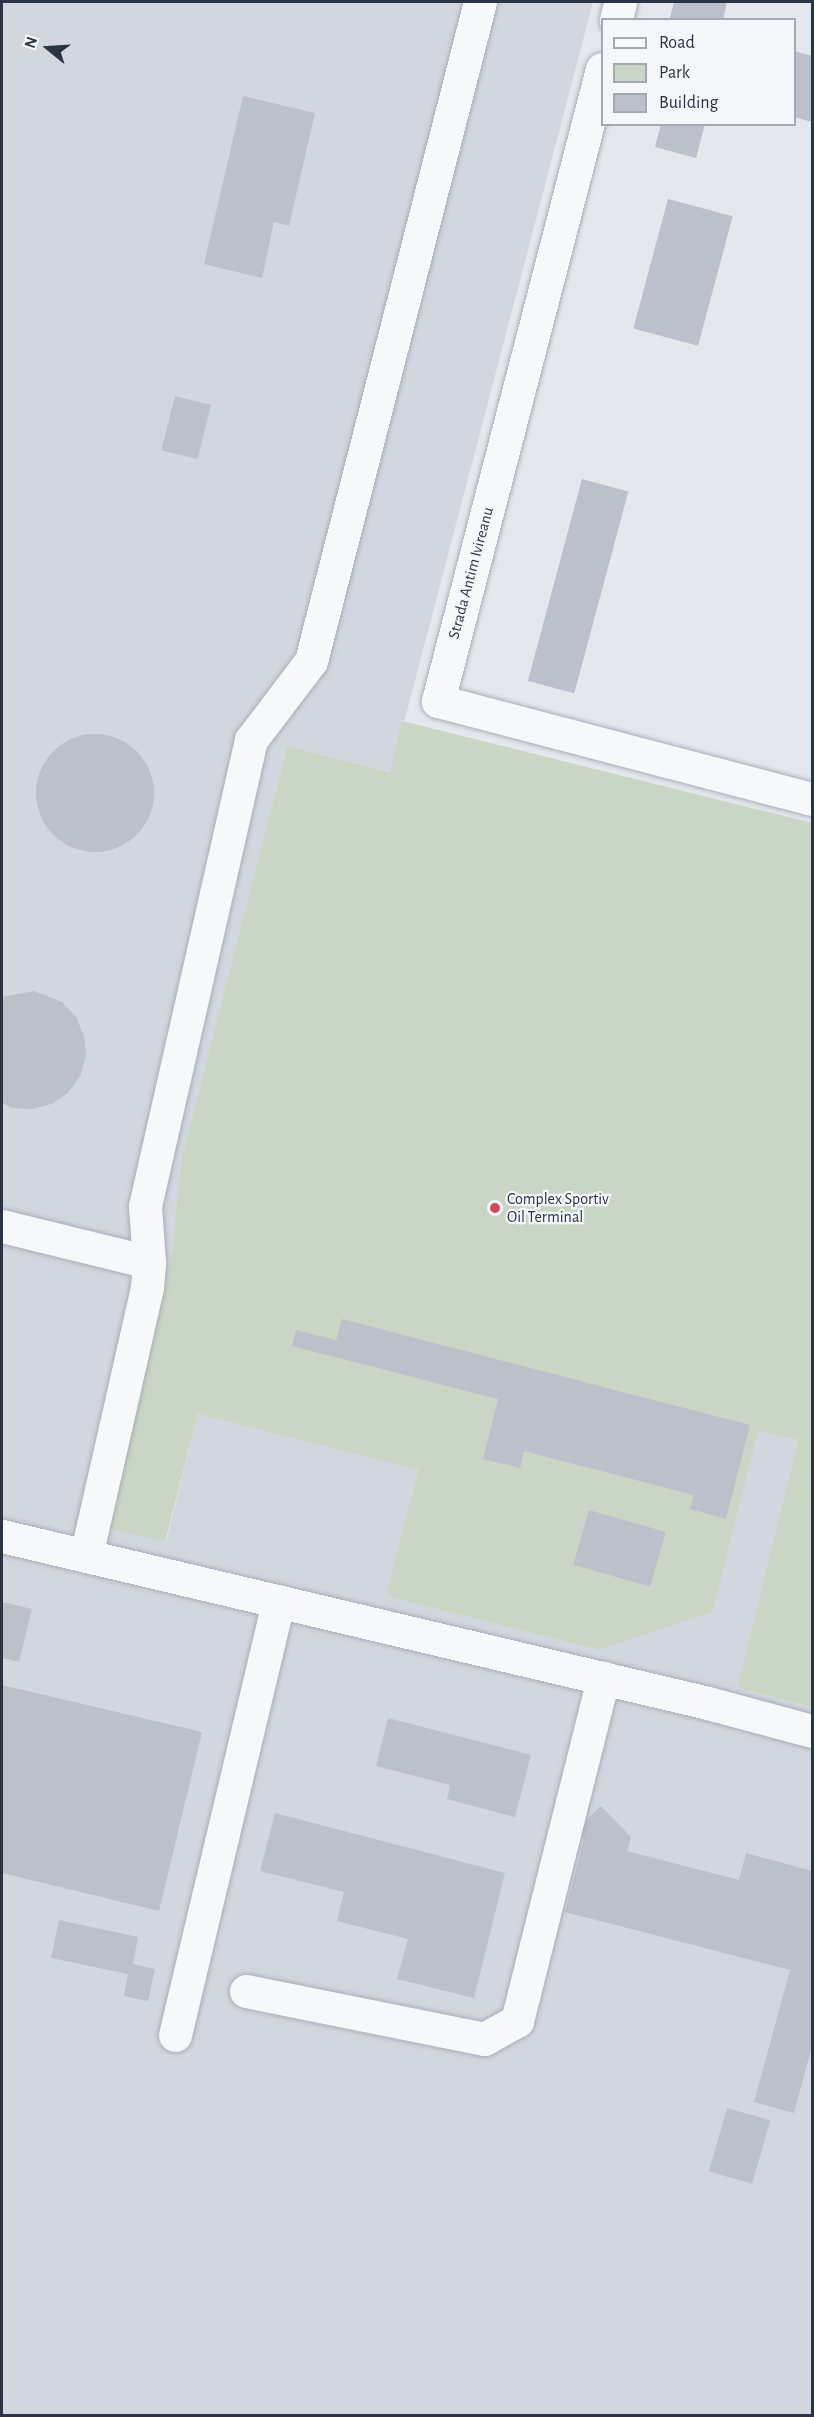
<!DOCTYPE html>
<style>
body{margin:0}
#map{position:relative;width:814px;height:2417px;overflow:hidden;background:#e4e7ec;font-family:"Alegreya Sans",sans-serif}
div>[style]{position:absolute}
.built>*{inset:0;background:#d2d6de}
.green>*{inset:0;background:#c9d6c5}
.building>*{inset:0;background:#bbc0ca;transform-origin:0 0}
.round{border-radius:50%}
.roads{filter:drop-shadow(0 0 2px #a9aeb7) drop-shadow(0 0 2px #a9aeb7)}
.minor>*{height:33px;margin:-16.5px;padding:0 16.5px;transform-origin:16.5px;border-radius:16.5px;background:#f7f8fa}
.dots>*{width:16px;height:16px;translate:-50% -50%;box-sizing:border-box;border:3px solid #f4f6f9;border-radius:50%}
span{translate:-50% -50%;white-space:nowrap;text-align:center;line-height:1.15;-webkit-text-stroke:4.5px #f4f6f9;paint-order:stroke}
.street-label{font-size:16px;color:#2b3445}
.poi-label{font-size:16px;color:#2b3445}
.left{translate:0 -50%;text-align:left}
.frame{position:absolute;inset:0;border:3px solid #2b3445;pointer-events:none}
.legend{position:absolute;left:601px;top:18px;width:195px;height:108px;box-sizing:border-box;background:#f4f6f9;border:2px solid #a4a8b1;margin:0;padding:8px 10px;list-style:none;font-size:18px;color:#2b3445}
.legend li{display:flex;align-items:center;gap:12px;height:30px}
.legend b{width:30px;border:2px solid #a4a8b1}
.north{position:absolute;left:18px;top:18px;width:60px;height:60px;-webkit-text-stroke:4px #f4f6f9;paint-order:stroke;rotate:288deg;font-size:16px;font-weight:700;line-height:24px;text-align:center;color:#2b3445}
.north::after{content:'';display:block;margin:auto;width:21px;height:27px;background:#2b3445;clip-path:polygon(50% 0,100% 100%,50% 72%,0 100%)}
</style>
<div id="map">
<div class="built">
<div style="clip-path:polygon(2px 2px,593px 2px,391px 772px,287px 746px,181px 1161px,172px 1254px,166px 1542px,198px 1414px,418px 1470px,387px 1596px,590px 1648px,713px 1612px,758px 1430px,798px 1440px,737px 1688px,812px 1707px,812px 2415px,2px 2416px)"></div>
</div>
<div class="green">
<div style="clip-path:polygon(402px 721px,812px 823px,812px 1707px,737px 1688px,798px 1440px,758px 1431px,713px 1612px,598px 1650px,386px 1596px,418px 1470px,198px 1414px,165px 1542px,104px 1527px,172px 1254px,181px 1161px,287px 746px,390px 772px)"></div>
</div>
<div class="building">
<div style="clip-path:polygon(674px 2px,727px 2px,723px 20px,670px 18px)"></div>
<div style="clip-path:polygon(794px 51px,812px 56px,812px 122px,794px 117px)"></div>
<div style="clip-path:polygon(243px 96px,315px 113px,289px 226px,274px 222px,262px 278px,204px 264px)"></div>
<div style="clip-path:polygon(661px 124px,705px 124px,696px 158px,655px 147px)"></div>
<div style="left:668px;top:199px;width:67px;height:134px;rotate:15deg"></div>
<div style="left:175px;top:396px;width:37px;height:56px;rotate:14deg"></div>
<div style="left:582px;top:479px;width:48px;height:209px;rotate:15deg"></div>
<div class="round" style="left:36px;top:734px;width:118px;height:118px"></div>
<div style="clip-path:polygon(34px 991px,62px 1002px,76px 1017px,84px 1036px,86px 1056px,80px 1076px,68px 1093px,51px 1104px,33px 1109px,12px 1108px,2px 1103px,2px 997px)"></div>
<div style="clip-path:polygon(342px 1319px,750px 1425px,726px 1519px,690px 1509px,694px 1495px,524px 1451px,520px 1468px,483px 1459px,498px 1399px,292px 1346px,296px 1330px,336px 1340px)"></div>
<div style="left:589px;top:1510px;width:80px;height:57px;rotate:16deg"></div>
<div style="clip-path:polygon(2px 1602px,32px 1609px,19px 1662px,2px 1658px)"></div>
<div style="clip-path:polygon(2px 1685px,202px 1732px,159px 1911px,2px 1873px)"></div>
<div style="clip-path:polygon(388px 1718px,531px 1755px,515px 1817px,447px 1799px,450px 1785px,376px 1766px)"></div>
<div style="clip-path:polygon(601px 1806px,631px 1837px,627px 1851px,739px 1880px,746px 1853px,812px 1871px,812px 2046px,794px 2113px,754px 2102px,790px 1970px,565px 1912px,584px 1840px,575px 1831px)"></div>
<div style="clip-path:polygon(275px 1813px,505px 1873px,474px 1998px,397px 1979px,408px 1939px,337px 1921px,344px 1892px,260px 1871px)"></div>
<div style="clip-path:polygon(59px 1920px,138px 1937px,133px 1964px,155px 1969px,148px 2001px,124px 1996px,128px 1974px,51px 1958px)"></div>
<div style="left:727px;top:2108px;width:45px;height:66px;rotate:16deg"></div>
</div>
<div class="roads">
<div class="minor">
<div style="left:616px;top:20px;width:18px;rotate:-77deg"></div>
<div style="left:602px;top:69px;width:653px;rotate:104.55deg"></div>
<div style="left:438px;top:701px;width:387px;rotate:14.7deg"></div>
<div style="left:2px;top:1226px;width:151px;rotate:13.8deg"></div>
<div style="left:149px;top:1262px;width:56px;rotate:-94.1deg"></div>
<div style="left:145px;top:1206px;width:478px;rotate:-77.2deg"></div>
<div style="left:251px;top:740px;width:99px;rotate:-52.8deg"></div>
<div style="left:311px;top:661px;width:680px;rotate:-75.62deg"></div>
<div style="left:2px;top:1536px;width:725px;rotate:13.31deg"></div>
<div style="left:708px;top:1703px;width:108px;rotate:15.1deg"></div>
<div style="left:86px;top:1556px;width:276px;rotate:-77.2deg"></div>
<div style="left:147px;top:1287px;width:25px;rotate:-85deg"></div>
<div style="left:246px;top:1991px;width:243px;rotate:11.4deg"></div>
<div style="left:484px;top:2039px;width:38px;rotate:-29deg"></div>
<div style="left:517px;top:2021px;width:354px;rotate:-75.9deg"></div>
<div style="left:175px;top:2035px;width:446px;rotate:-76.6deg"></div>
</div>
</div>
<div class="dots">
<div style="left:495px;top:1208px;background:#d1495b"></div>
</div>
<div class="street-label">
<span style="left:471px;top:573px;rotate:-75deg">Strada Antim Ivireanu</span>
</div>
<div class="poi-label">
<span class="left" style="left:507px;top:1208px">Complex Sportiv<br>Oil Terminal</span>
</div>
<div class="frame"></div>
<ul class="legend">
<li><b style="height:8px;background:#f7f8fa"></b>Road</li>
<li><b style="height:16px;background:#c9d6c5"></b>Park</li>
<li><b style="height:16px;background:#bbc0ca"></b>Building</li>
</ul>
<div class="north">N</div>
</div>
